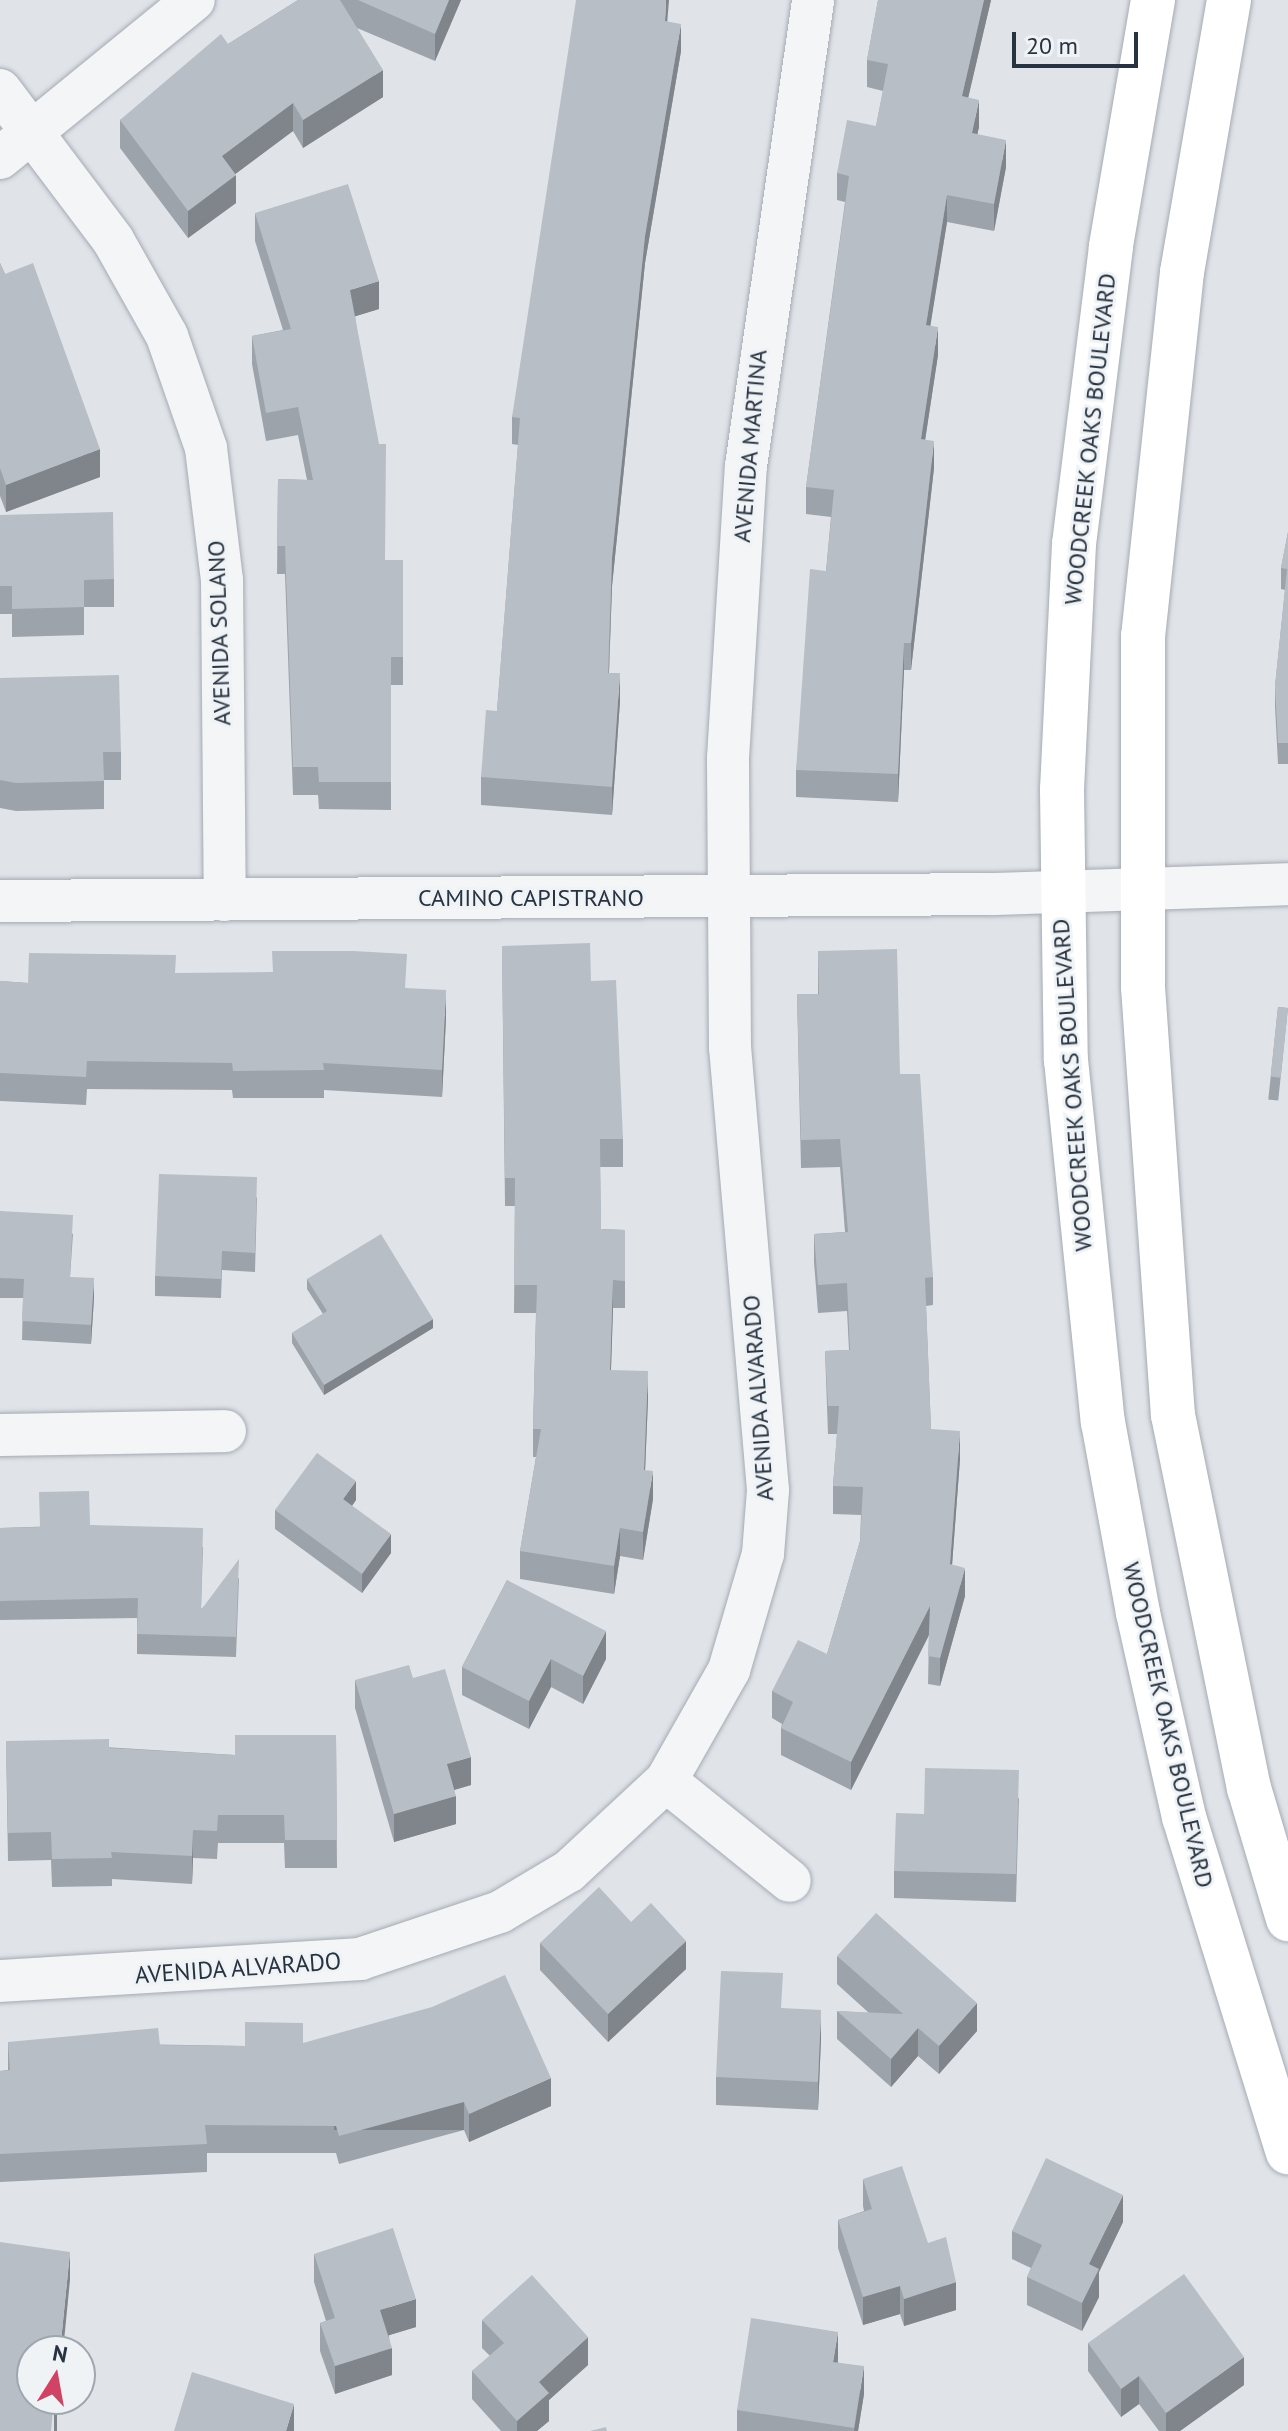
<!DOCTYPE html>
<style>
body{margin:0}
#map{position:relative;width:1288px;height:2431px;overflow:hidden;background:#e0e4e9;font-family:"PT Sans",sans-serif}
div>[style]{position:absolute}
.roads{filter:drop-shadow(0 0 2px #a5abb3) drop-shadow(0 0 2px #a5abb3)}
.minor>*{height:42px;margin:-21px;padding:0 21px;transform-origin:21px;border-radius:21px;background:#f3f5f7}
.secondary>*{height:44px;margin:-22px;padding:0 22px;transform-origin:22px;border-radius:22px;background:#fff}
.wall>*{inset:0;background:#9da3aa;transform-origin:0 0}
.shaded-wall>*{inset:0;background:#80858b;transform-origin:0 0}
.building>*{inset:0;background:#b7bec6;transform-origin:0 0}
span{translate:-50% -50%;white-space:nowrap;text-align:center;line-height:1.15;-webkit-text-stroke:6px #eff3f6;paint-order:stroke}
.street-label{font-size:24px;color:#283341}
.north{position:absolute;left:16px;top:2335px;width:80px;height:80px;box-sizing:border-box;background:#eff3f6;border:2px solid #9fa6ae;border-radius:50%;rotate:11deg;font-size:22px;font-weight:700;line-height:32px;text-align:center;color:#283341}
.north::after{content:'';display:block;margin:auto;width:28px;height:36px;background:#d04365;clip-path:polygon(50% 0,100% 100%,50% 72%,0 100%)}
.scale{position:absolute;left:1012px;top:32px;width:126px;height:36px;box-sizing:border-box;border:4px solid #283341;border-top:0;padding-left:10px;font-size:24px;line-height:28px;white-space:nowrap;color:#283341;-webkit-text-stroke:6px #eff3f6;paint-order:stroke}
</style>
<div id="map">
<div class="roads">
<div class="minor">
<div style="left:0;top:90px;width:188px;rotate:53deg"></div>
<div style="left:113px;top:240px;width:110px;rotate:60.6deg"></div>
<div style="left:167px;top:336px;width:119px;rotate:70.8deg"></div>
<div style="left:206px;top:448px;width:133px;rotate:83.1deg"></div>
<div style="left:222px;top:580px;width:320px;rotate:89.5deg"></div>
<div style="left:0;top:158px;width:250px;rotate:-39.2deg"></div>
<div style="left:0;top:901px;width:994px;rotate:-0.4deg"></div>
<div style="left:994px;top:894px;width:294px;rotate:-1.9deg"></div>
<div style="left:0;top:1435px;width:225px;rotate:-1deg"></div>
<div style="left:666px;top:1781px;width:159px;rotate:38.9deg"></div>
<div style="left:0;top:1981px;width:361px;rotate:-3.5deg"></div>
<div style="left:360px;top:1959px;width:148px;rotate:-18.6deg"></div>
<div style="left:500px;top:1912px;width:80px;rotate:-30.7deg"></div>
<div style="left:569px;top:1871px;width:132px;rotate:-42.9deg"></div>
<div style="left:666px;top:1781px;width:128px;rotate:-60.4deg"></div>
<div style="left:729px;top:1670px;width:121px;rotate:-73.7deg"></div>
<div style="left:763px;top:1554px;width:64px;rotate:-85.5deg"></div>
<div style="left:768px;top:1490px;width:444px;rotate:-94.9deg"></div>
<div style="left:730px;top:1048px;width:290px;rotate:-90.4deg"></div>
<div style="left:728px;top:758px;width:293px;rotate:-86.5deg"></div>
<div style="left:746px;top:466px;width:471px;rotate:-81.8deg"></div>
</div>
<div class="secondary">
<div style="left:1153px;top:0;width:251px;rotate:99.7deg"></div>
<div style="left:1111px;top:247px;width:299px;rotate:97.1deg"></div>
<div style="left:1074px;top:544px;width:246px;rotate:92.8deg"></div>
<div style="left:1062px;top:790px;width:270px;rotate:89.2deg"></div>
<div style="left:1066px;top:1060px;width:364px;rotate:84.2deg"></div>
<div style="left:1103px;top:1422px;width:194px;rotate:79.6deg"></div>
<div style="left:1138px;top:1613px;width:209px;rotate:77.3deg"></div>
<div style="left:1184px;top:1817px;width:351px;rotate:72.8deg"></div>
<div style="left:1229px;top:0;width:276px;rotate:99.8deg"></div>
<div style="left:1182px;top:272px;width:366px;rotate:96.1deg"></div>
<div style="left:1143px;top:636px;width:351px;rotate:90deg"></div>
<div style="left:1143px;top:987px;width:429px;rotate:86deg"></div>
<div style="left:1173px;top:1415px;width:381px;rotate:78.5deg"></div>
<div style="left:1249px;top:1788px;width:137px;rotate:73.4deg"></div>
</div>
</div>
<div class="wall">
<div style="clip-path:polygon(298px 0,461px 0,435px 61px,357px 28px,383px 97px,303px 148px,293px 131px,235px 174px,236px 203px,188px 238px,120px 148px,120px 120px,228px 44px)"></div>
<div style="clip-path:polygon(878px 0,991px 0,968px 98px,979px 127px,977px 134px,1006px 167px,994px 231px,947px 222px,930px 326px,938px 355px,925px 440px,934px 468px,911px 670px,904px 670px,898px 802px,796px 797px,796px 770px,826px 571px,831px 517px,806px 514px,806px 487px,845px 202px,837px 200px,837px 173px,876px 126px,883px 91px,867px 87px,867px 60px)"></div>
<div style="clip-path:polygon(667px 21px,681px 51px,645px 263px,612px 586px,609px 673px,620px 701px,612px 815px,481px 805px,481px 777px,497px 711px,518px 445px,512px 444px,512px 417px)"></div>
<div style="clip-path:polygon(255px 213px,379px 309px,355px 316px,385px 560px,403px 560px,403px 685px,391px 685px,391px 810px,319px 809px,318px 795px,293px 795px,285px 574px,277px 574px,278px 479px,307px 480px,298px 435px,266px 441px,252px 364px,252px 336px,283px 330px,255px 241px)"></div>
<div style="clip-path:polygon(0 263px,100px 477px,6px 512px,0 496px)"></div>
<div style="clip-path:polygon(0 515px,114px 579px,114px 607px,84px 607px,84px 635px,12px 637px,12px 614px,0 614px)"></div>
<div style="clip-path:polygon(1288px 532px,1288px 764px,1278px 764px,1275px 707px,1275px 686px,1285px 590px,1281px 589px,1281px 568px)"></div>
<div style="clip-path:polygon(0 678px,121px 752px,121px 780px,104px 780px,104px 809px,16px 811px,0 808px)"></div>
<div style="clip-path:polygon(502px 946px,591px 981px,623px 1139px,623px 1167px,600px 1167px,601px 1229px,625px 1230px,625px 1308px,613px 1308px,611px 1370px,648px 1399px,645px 1470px,653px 1499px,643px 1560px,620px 1556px,614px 1594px,520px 1579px,520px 1551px,536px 1457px,533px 1457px,533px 1429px,536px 1313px,514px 1313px,515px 1206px,505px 1206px)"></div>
<div style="clip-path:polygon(818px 951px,900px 1074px,933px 1277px,933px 1305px,926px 1306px,931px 1429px,960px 1459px,952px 1565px,965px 1596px,940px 1686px,928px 1684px,929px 1635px,851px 1790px,781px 1755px,781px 1728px,782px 1724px,772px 1718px,772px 1691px,827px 1654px,860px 1541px,861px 1515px,833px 1514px,833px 1486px,837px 1434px,828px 1434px,825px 1351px,849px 1350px,847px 1311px,818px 1313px,814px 1262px,814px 1234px,845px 1232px,840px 1167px,801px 1168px,797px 994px,818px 994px)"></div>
<div style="clip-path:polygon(176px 973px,407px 988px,446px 1018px,442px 1097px,324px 1090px,324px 1098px,233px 1098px,232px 1090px,87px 1089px,86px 1105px,0 1101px,0 981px,28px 983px)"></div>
<div style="left:1278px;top:1007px;width:10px;height:93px;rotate:6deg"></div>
<div style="clip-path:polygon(257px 1197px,255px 1272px,222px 1270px,221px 1298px,155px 1296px,155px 1276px)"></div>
<div style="clip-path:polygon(0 1211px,73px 1234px,70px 1277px,94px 1297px,91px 1344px,22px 1340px,23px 1298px,0 1298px)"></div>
<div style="clip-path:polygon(307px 1279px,433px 1328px,324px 1395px,292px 1343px,292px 1333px,323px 1314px,307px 1289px)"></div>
<div style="clip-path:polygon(356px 1500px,352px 1506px,391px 1553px,362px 1593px,275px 1529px,275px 1510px)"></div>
<div style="clip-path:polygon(90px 1525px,203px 1547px,201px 1609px,239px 1578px,236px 1657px,137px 1654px,137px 1618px,0 1620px,0 1528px)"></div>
<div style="clip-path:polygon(507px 1580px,606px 1659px,583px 1704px,551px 1687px,529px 1729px,462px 1695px,462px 1667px)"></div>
<div style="clip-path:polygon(413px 1678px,471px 1785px,454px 1790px,456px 1824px,394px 1842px,355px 1708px,355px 1680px)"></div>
<div style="clip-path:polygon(336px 1735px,337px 1868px,285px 1868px,284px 1843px,218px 1843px,217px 1859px,193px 1858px,192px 1884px,112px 1879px,112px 1886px,52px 1887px,51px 1860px,8px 1861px,6px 1741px,235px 1755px)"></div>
<div style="clip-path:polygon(1019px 1798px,1016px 1902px,894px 1898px,894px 1871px,924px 1814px)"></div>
<div style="clip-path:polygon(631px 1922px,686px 1969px,608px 2042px,540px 1970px,540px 1943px)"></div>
<div style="clip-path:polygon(837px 1956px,977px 2031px,939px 2074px,918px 2056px,891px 2087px,837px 2039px,837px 2011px,869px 2013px,837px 1984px)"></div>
<div style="clip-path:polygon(782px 2008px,821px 2038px,818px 2110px,716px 2105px,716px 2077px)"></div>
<div style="clip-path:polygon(8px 2042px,245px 2046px,303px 2043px,551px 2106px,469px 2142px,464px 2130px,339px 2164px,336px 2153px,207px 2153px,207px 2172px,0 2182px,0 2071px,8px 2070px)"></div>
<div style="clip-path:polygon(863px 2179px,928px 2243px,956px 2310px,904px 2326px,900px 2314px,863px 2325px,838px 2248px,838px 2220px,864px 2211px,863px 2206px)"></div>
<div style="clip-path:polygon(1123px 2222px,1099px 2272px,1099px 2297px,1082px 2331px,1027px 2305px,1027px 2277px,1031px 2268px,1012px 2259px,1012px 2231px)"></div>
<div style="clip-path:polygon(314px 2254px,416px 2327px,389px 2335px,392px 2375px,335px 2394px,320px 2351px,320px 2323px,326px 2321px,314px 2282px)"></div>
<div style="clip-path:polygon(482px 2320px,588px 2365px,549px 2400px,549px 2421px,537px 2431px,501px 2431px,472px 2399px,472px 2371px,490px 2356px,482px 2348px)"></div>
<div style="clip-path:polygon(1088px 2343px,1244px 2385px,1180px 2431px,1159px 2431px,1139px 2404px,1121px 2417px,1088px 2371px)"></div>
<div style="clip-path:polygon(838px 2359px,838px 2362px,864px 2394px,858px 2431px,737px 2431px,737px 2410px)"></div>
</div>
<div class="shaded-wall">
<div style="clip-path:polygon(449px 0,461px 0,435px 61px,435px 34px)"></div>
<div style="clip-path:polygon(666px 0,669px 0,665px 49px,665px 21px)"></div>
<div style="clip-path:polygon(984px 0,991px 0,962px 124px,962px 96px)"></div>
<div style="clip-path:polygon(681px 24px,681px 51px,645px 263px,612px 586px,608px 700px,612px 558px,645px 236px)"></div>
<div style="clip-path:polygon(383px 70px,383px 97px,303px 148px,303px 120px)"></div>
<div style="clip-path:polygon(979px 100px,979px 127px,972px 160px,972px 133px)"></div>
<div style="clip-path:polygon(293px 103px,293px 131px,222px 184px,222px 156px)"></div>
<div style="clip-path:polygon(1006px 140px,1006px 167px,994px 231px,994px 204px)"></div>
<div style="clip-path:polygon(236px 175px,236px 203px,188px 238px,188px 211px)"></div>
<div style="clip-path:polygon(947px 195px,947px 222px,926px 353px,926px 325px)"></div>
<div style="clip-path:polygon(379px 281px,379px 309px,350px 318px,350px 290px)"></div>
<div style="clip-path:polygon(938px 327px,938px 355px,921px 467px,921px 439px)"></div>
<div style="clip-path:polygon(934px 441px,934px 468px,911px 670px,911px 643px)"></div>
<div style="clip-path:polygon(100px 449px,100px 477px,6px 512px,6px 485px)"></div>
<div style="clip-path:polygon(904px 643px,904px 670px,898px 802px,898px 774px)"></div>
<div style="clip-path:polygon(620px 673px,620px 701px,612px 815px,612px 787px)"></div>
<div style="clip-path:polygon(446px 990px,446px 1018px,442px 1097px,442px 1070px)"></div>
<div style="clip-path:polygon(94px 1278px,94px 1297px,91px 1344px,91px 1325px)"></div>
<div style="clip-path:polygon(613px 1280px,613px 1308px,610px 1398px,610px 1370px)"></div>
<div style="clip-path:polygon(433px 1319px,433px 1328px,324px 1395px,324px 1385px)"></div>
<div style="clip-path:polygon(648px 1371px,648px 1399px,644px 1498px,644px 1470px)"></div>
<div style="clip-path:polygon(960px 1431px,960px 1459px,950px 1592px,950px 1564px)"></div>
<div style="clip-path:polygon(653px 1471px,653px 1499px,643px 1560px,643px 1532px)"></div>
<div style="clip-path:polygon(356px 1481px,356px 1500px,343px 1518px,343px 1499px)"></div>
<div style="clip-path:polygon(620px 1528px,620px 1556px,614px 1594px,614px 1566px)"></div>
<div style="clip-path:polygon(391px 1534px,391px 1553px,362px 1593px,362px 1574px)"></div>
<div style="clip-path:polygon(965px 1568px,965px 1596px,940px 1686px,940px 1658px)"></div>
<div style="clip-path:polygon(930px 1606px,930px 1633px,851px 1790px,851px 1762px)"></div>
<div style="clip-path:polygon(606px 1631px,606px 1659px,583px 1704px,583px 1676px)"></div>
<div style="clip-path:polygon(551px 1659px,551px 1687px,529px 1729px,529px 1701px)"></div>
<div style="clip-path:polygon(471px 1757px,471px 1785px,447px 1792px,447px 1764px)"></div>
<div style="clip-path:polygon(456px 1796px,456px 1824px,394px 1842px,394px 1814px)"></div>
<div style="clip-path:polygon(193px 1830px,193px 1858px,192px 1884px,192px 1856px)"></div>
<div style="clip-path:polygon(686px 1941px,686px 1969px,608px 2042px,608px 2014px)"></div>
<div style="clip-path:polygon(977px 2003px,977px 2031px,939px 2074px,939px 2046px)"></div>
<div style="clip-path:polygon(821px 2010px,821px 2038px,818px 2110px,818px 2082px)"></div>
<div style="clip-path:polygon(918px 2028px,918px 2056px,891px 2087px,891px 2059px)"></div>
<div style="clip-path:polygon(551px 2078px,551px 2106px,469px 2142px,469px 2114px)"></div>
<div style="left:464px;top:2102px;width:28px;height:130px;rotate:90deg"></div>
<div style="clip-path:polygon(1123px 2195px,1123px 2222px,1099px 2272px,1099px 2297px,1082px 2331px,1082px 2303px,1089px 2264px)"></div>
<div style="clip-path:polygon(70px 2252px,70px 2280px,63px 2351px,60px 2351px)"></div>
<div style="clip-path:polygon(956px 2282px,956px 2310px,904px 2326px,904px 2299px)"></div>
<div style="clip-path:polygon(900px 2286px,900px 2314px,863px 2325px,863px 2297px)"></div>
<div style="clip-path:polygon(416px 2299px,416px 2327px,380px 2338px,380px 2310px)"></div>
<div style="clip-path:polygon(838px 2332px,838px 2359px,833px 2390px,833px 2362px)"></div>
<div style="clip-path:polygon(588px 2337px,588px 2365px,549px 2400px,549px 2421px,537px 2431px,517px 2431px,517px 2421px,539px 2382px)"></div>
<div style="clip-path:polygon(392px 2348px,392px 2375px,335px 2394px,335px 2366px)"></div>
<div style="clip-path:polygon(1244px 2357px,1244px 2385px,1180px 2431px,1166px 2431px,1166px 2413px)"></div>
<div style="clip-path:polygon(864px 2366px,864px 2394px,858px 2431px,854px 2431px)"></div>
<div style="clip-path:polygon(1139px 2376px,1139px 2404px,1121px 2417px,1121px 2389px)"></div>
<div style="left:54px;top:2399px;width:3px;height:32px"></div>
<div style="clip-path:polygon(294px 2404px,294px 2431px,286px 2431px)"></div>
</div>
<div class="building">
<div style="clip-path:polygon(298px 0,340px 0,383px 70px,303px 120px,293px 103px,222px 156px,236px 175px,188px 211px,120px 120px,221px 34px,228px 44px)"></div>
<div style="clip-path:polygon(358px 0,449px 0,435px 34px)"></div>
<div style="clip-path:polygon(576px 0,666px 0,665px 21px,681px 24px,645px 236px,612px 558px,608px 673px,620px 673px,612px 787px,481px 777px,486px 710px,497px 711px,520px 418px,512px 417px)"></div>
<div style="clip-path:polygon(878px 0,984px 0,962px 96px,979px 100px,972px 133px,1006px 140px,994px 204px,947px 195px,926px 325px,938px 327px,921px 439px,934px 441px,911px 643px,904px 643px,898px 774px,796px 770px,810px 569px,826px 571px,834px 490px,806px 487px,849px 176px,837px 173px,847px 120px,876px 126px,888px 64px,867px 60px)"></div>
<div style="clip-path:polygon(348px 184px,379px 281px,350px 290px,379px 444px,386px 444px,385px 560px,403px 560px,403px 657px,391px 657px,391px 782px,319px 782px,318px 767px,293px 767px,285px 546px,277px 546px,278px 479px,313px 480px,298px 407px,266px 413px,252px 336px,291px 329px,255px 213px)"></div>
<div style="clip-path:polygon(0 263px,5px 274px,33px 263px,100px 449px,6px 485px,0 468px)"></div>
<div style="clip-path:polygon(113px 512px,114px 579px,84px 580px,84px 607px,12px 609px,12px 586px,0 586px,0 515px)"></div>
<div style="clip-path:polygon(1288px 532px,1288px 743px,1278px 743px,1275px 686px,1287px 569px,1281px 568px)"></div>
<div style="clip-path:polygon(119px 675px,121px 752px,103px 752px,104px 781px,16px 783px,0 780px,0 678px)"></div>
<div style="clip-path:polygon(590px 943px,591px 981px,616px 980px,623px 1139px,600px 1139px,601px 1229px,625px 1230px,625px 1281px,613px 1280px,610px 1370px,648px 1371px,644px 1470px,653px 1471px,643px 1532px,620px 1528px,614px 1566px,520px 1551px,541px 1429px,533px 1429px,537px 1285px,514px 1285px,515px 1178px,505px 1178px,502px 946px)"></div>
<div style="clip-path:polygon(897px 949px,900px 1074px,920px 1074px,933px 1277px,925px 1278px,931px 1429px,960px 1431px,950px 1564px,965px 1568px,940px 1658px,928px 1656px,930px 1606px,851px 1762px,781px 1728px,793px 1702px,772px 1691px,798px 1640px,827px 1654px,860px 1541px,863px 1487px,833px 1486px,839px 1406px,828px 1406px,825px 1351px,850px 1350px,847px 1283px,818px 1285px,814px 1234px,848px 1232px,840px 1139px,801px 1140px,797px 994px,819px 994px,818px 951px)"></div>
<div style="clip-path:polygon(272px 951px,353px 951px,407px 954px,405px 988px,446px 990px,442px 1070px,323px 1063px,324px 1070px,233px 1071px,232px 1063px,87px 1061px,86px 1077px,0 1073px,0 981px,28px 983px,29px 953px,176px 955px,175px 973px,273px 972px)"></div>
<div style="left:1278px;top:1007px;width:10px;height:70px;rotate:6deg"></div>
<div style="clip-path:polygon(159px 1174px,257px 1177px,255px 1253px,222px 1251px,221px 1279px,155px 1276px)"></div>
<div style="clip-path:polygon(0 1211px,73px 1215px,70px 1277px,94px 1278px,91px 1325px,22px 1321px,24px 1279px,0 1278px)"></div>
<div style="clip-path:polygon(381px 1234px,433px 1319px,324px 1385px,292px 1333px,327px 1311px,307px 1279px)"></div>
<div style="clip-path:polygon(317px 1453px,356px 1481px,343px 1499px,391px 1534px,362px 1574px,275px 1510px)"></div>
<div style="clip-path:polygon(89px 1491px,90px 1525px,203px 1528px,201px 1610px,239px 1559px,236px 1637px,137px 1634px,138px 1598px,0 1601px,0 1528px,40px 1527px,39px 1492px)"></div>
<div style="clip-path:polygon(507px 1580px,606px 1631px,583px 1676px,551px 1659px,529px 1701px,462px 1667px)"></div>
<div style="clip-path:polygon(409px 1665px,413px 1678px,445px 1669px,471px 1757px,447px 1764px,456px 1796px,394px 1814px,355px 1680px)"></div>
<div style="clip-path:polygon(235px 1735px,336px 1735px,337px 1840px,285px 1840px,284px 1815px,218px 1815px,217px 1831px,193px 1830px,192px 1856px,111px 1852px,112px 1858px,52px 1859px,51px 1832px,8px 1833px,6px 1741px,109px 1739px,109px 1748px,235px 1755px)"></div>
<div style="clip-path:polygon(925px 1768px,1019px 1770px,1016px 1874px,894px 1871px,896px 1813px,924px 1814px)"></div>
<div style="clip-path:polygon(599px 1887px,631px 1922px,651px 1903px,686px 1941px,608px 2014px,540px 1943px)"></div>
<div style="clip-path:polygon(876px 1913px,977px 2003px,939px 2046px,918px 2028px,891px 2059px,837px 2011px,903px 2014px,837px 1956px)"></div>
<div style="clip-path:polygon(721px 1971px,783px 1973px,781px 2008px,821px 2010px,818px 2082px,716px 2077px)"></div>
<div style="clip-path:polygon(505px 1975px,551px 2078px,469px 2114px,464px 2102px,339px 2136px,336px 2126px,205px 2125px,207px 2144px,0 2154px,0 2071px,10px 2070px,8px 2042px,158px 2028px,160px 2045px,245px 2046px,245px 2022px,303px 2023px,303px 2043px,432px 2007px)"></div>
<div style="clip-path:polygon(1046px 2158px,1123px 2195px,1089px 2264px,1099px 2269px,1082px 2303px,1027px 2277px,1042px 2245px,1012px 2231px)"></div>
<div style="clip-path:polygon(902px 2166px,928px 2243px,946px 2237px,956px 2282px,904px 2299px,900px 2286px,863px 2297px,838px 2220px,872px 2209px,863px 2179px)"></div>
<div style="clip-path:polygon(393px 2228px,416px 2299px,380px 2310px,392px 2348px,335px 2366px,320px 2323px,335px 2318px,314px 2254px)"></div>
<div style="clip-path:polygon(0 2242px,70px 2252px,60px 2351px,32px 2351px,32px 2399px,54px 2399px,51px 2431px,0 2431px)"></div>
<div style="clip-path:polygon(1184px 2274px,1244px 2357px,1166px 2413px,1139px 2376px,1121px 2389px,1088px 2343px)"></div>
<div style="clip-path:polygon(532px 2275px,588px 2337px,539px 2382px,549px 2393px,517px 2421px,472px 2371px,504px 2343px,482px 2320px)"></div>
<div style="clip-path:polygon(751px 2318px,838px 2332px,833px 2362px,864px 2366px,854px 2428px,737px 2410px)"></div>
<div style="clip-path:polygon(192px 2372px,294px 2404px,286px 2431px,174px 2431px)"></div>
<div style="clip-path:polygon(606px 2427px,607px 2431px,590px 2431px)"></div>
</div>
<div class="street-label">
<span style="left:1090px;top:439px;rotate:-84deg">WOODCREEK OAKS BOULEVARD</span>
<span style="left:750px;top:446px;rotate:-85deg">AVENIDA MARTINA</span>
<span style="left:219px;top:633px;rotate:-92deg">AVENIDA SOLANO</span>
<span style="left:531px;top:898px">CAMINO CAPISTRANO</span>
<span style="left:1072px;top:1085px;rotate:-94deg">WOODCREEK OAKS BOULEVARD</span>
<span style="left:758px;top:1398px;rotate:-94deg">AVENIDA ALVARADO</span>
<span style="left:1168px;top:1725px;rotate:77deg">WOODCREEK OAKS BOULEVARD</span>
<span style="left:238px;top:1968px;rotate:-4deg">AVENIDA ALVARADO</span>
</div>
<div class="north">N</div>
<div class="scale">20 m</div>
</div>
